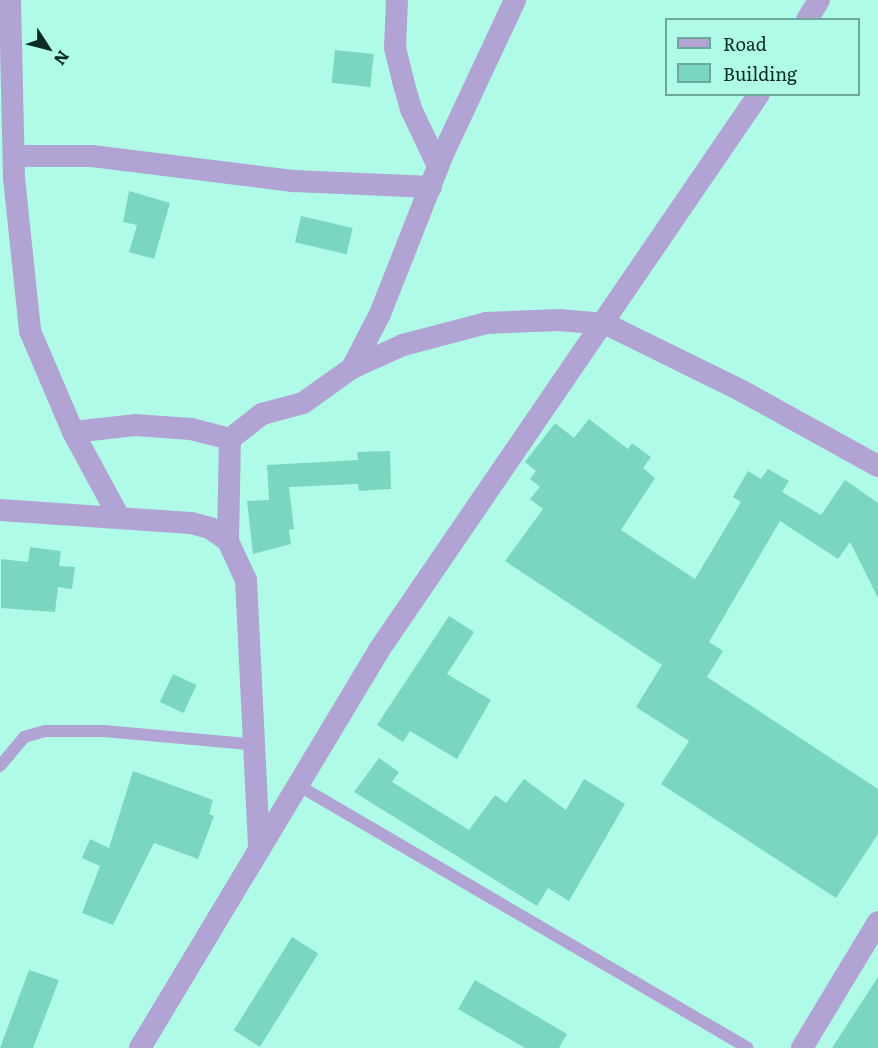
<!DOCTYPE html>
<style>
body{margin:0}
#map{position:relative;width:878px;height:1048px;overflow:hidden;background:#b0fbe8;font-family:Literata,serif}
div>[style]{position:absolute}
.building>*{inset:0;background:#7ad6c1;transform-origin:0 0}
.lane>*{height:12px;margin:-6px;padding:0 6px;transform-origin:6px;border-radius:6px;background:#b1a3d3}
.street>*{height:22px;margin:-11px;padding:0 11px;transform-origin:11px;border-radius:11px;background:#b1a3d3}
span{translate:-50% -50%;white-space:nowrap;text-align:center;line-height:1.15;-webkit-text-stroke:4.5px #b0fbe8;paint-order:stroke}
.legend{position:absolute;left:665px;top:18px;width:195px;height:78px;box-sizing:border-box;background:#b0fbe8;border:2px solid #6ea89a;margin:0;padding:8px 10px;list-style:none;font-size:18px;color:#0b2b25}
.legend li{display:flex;align-items:center;gap:12px;height:30px}
.legend b{width:30px;border:2px solid #6ea89a}
.north{position:absolute;left:18px;top:18px;width:60px;height:60px;-webkit-text-stroke:4px #b0fbe8;paint-order:stroke;rotate:126deg;font-size:16px;font-weight:700;line-height:24px;text-align:center;color:#0b2b25}
.north::after{content:'';display:block;margin:auto;width:21px;height:27px;background:#0b2b25;clip-path:polygon(50% 0,100% 100%,50% 72%,0 100%)}
</style>
<div id="map">
<div class="building">
<div style="left:335px;top:50px;width:39px;height:33px;rotate:6deg"></div>
<div style="clip-path:polygon(129px 191px,170px 203px,154px 259px,129px 252px,137px 225px,123px 222px)"></div>
<div style="left:301px;top:216px;width:53px;height:27px;rotate:13deg"></div>
<div style="clip-path:polygon(589px 419px,628px 449px,632px 443px,651px 457px,643px 468px,655px 478px,621px 530px,695px 579px,741px 502px,733px 497px,748px 471px,761px 479px,768px 469px,789px 481px,782px 492px,821px 515px,845px 480px,878px 503px,878px 598px,850px 542px,838px 559px,780px 521px,709px 642px,723px 651px,707px 677px,878px 789px,878px 834px,836px 898px,661px 784px,689px 741px,636px 707px,662px 665px,505px 561px,543px 509px,530px 499px,540px 487px,530px 479px,536px 471px,525px 462px,555px 423px,574px 438px)"></div>
<div style="clip-path:polygon(390px 451px,391px 489px,359px 491px,358px 484px,289px 487px,294px 529px,289px 530px,291px 544px,253px 554px,247px 501px,269px 500px,267px 465px,358px 460px,357px 452px)"></div>
<div style="clip-path:polygon(30px 547px,61px 551px,59px 566px,75px 567px,72px 589px,58px 587px,55px 612px,1px 608px,1px 559px,28px 562px)"></div>
<div style="clip-path:polygon(449px 616px,474px 632px,447px 674px,491px 700px,457px 759px,410px 731px,403px 742px,377px 725px)"></div>
<div style="left:173px;top:674px;width:26px;height:31px;rotate:25deg"></div>
<div style="clip-path:polygon(379px 758px,399px 772px,392px 782px,469px 830px,495px 795px,506px 803px,524px 779px,566px 810px,584px 779px,625px 804px,569px 901px,548px 888px,537px 906px,354px 792px)"></div>
<div style="clip-path:polygon(133px 771px,213px 800px,209px 814px,214px 816px,198px 859px,154px 843px,113px 925px,82px 913px,100px 866px,82px 858px,90px 839px,109px 848px)"></div>
<div style="left:292px;top:937px;width:31px;height:110px;rotate:32deg"></div>
<div style="clip-path:polygon(29px 970px,59px 980px,33px 1048px,0 1048px)"></div>
<div style="clip-path:polygon(878px 977px,878px 1048px,832px 1048px)"></div>
<div style="clip-path:polygon(475px 980px,567px 1034px,559px 1048px,525px 1048px,458px 1009px)"></div>
</div>
<div class="lane">
<div style="left:0;top:766px;width:38px;rotate:-50deg"></div>
<div style="left:24px;top:737px;width:22px;rotate:-16deg"></div>
<div style="left:45px;top:731px;width:59px"></div>
<div style="left:104px;top:731px;width:154px;rotate:5.2deg"></div>
<div style="left:296px;top:784px;width:523px;rotate:30.29deg"></div>
</div>
<div class="street">
<div style="left:10px;top:0;width:178px;rotate:88.7deg"></div>
<div style="left:14px;top:178px;width:154px;rotate:84deg"></div>
<div style="left:30px;top:331px;width:110px;rotate:66.9deg"></div>
<div style="left:73px;top:432px;width:97px;rotate:61.6deg"></div>
<div style="left:397px;top:0;width:48px;rotate:92.4deg"></div>
<div style="left:395px;top:48px;width:34px;rotate:76deg"></div>
<div style="left:403px;top:81px;width:29px;rotate:74deg"></div>
<div style="left:411px;top:109px;width:63px;rotate:64.7deg"></div>
<div style="left:807px;top:20px;width:23px;rotate:-59deg"></div>
<div style="left:14px;top:156px;width:78px"></div>
<div style="left:92px;top:156px;width:204px;rotate:7.1deg"></div>
<div style="left:294px;top:181px;width:137px;rotate:2.5deg"></div>
<div style="left:352px;top:368px;width:56px;rotate:-24.3deg"></div>
<div style="left:403px;top:345px;width:86px;rotate:-14.8deg"></div>
<div style="left:486px;top:323px;width:73px;rotate:-2.4deg"></div>
<div style="left:559px;top:320px;width:47px;rotate:4.9deg"></div>
<div style="left:606px;top:324px;width:152px;rotate:26.2deg"></div>
<div style="left:742px;top:391px;width:155px;rotate:28.9deg"></div>
<div style="left:73px;top:432px;width:62px;rotate:-6.4deg"></div>
<div style="left:135px;top:425px;width:56px;rotate:4.1deg"></div>
<div style="left:191px;top:429px;width:40px;rotate:14.4deg"></div>
<div style="left:0;top:510px;width:191px;rotate:3.9deg"></div>
<div style="left:191px;top:523px;width:20px;rotate:15deg"></div>
<div style="left:210px;top:528px;width:22px;rotate:36deg"></div>
<div style="left:228px;top:541px;width:43px;rotate:65.2deg"></div>
<div style="left:246px;top:580px;width:270px;rotate:87.2deg"></div>
<div style="left:228px;top:541px;width:102px;rotate:-88.9deg"></div>
<div style="left:230px;top:439px;width:41px;rotate:-38deg"></div>
<div style="left:262px;top:414px;width:42px;rotate:-15deg"></div>
<div style="left:303px;top:403px;width:60px;rotate:-35.5deg"></div>
<div style="left:352px;top:368px;width:61px;rotate:-62.6deg"></div>
<div style="left:380px;top:314px;width:172px;rotate:-68.5deg"></div>
<div style="left:443px;top:154px;width:170px;rotate:-64.9deg"></div>
<div style="left:140px;top:1048px;width:464px;rotate:-59deg"></div>
<div style="left:379px;top:650px;width:673px;rotate:-55.65deg"></div>
<div style="left:802px;top:1048px;width:147px;rotate:-58.9deg"></div>
</div>
<ul class="legend">
<li><b style="height:8px;background:#b1a3d3"></b>Road</li>
<li><b style="height:16px;background:#7ad6c1"></b>Building</li>
</ul>
<div class="north">N</div>
</div>
